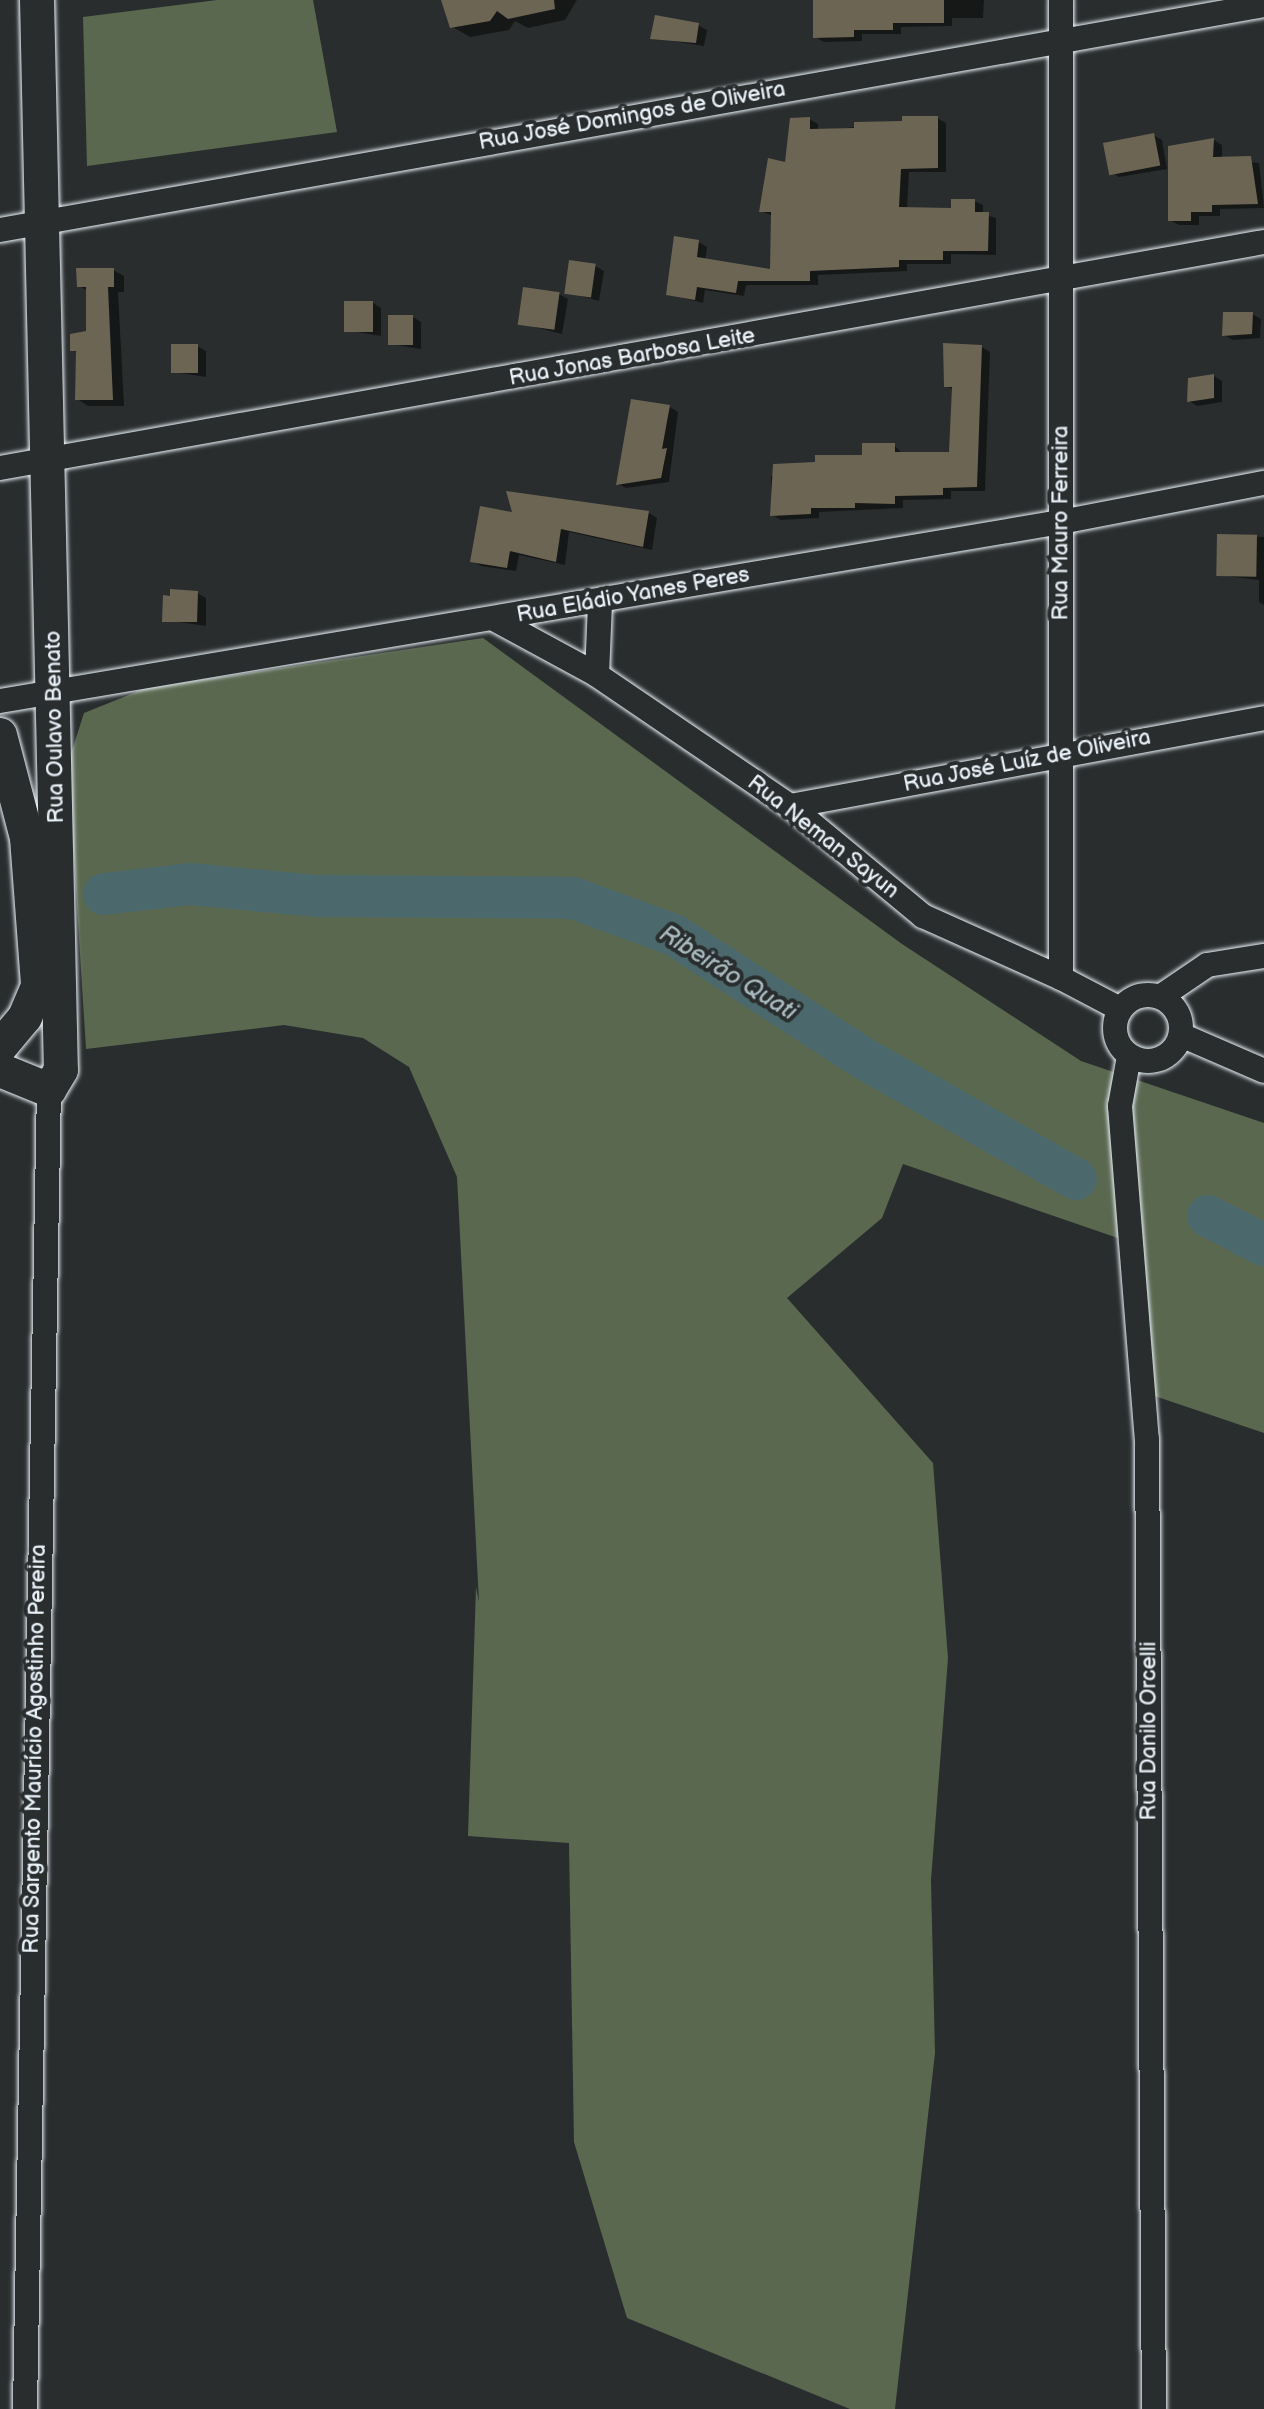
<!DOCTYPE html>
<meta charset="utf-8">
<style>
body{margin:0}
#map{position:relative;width:1264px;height:2409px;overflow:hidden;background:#2a2d2e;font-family:"Balsamiq Sans",sans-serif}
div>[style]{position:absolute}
.green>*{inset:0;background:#5a6850}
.shadow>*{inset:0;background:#0007}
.river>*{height:42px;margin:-21px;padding:0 21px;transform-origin:21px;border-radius:21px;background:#4b696c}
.building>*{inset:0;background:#6c6554;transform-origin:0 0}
.roads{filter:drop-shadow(0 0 2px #e8f1f8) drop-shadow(0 0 2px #e8f1f8)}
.street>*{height:24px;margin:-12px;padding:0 12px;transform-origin:12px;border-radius:12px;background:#2a2d2e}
.street>.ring{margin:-12px;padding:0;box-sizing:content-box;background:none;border:24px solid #2a2d2e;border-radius:50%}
.secondary>*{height:34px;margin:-17px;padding:0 17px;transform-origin:17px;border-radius:17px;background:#2a2d2e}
span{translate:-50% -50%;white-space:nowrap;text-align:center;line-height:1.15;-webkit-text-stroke:8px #2a2d2e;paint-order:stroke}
.street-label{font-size:22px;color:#e8f1f8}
.water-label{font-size:24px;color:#a9bbc0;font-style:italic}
</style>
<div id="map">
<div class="green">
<div style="clip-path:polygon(217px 0,313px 0,337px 132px,87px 166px,83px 17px)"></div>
<div style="clip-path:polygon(483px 638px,902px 944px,1081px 1061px,1264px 1123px,1264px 1433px,1137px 1390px,1144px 1247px,903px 1164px,882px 1218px,787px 1298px,933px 1463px,948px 1658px,931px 1880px,935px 2053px,895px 2409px,850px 2409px,627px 2318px,574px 2142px,569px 1843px,468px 1836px,476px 1587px,479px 1602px,457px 1177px,409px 1067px,363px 1038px,284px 1025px,86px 1049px,68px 763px,84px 713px,146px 688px)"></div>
</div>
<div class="shadow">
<div style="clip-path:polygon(446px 0,577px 0,565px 20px,528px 28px,515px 21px,509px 30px,470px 37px,451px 26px)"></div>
<div style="clip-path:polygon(815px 0,984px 0,983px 18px,952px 18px,952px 26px,901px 27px,901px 34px,862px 34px,862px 41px,824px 42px,815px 37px)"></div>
<div style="clip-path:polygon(698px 25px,707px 30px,704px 46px,652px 38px)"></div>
<div style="clip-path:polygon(937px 118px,946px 123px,946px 172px,909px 172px,907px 209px,953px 210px,974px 201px,983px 205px,983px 214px,996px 218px,996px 255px,951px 254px,951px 264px,907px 264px,907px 271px,818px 275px,818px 285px,746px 285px,744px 296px,705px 290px,703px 303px,668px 294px,699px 242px,707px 247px,705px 261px,772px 272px,773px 216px,761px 211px,809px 119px,818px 124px,818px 131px)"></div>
<div style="clip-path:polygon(1153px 135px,1162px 140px,1167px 169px,1119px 177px,1111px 172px)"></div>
<div style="clip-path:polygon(1214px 140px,1222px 145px,1222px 159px,1259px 163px,1264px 208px,1220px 209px,1220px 216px,1199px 216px,1199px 225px,1179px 225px,1170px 220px)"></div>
<div style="clip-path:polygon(595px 266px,604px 271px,599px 301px,566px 292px)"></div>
<div style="clip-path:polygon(113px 270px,124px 276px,124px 292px,118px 292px,124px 406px,88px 406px,77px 399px,78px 353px,72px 350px,88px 333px,88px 291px,79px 286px)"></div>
<div style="clip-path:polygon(559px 294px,568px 299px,562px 334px,519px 323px)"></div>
<div style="clip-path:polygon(373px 303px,381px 308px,381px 336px,345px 330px)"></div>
<div style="clip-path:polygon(1252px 314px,1261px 319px,1260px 338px,1233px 340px,1224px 335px)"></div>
<div style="clip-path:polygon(413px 317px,421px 322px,421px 349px,390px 344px)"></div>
<div style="clip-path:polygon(197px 346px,206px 351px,206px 377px,173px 372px)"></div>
<div style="clip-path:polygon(982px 347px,990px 352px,985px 491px,951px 491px,951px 499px,903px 500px,903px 508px,819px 512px,819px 518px,781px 520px,772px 515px,771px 476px,864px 457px,894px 445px,903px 454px,951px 454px,954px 390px,946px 386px)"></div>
<div style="clip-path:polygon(1214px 376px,1222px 381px,1222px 402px,1197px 406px,1189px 401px)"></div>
<div style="clip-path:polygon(670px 407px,678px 412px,669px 482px,626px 488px,618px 484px)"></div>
<div style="clip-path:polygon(509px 494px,649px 513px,657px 518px,652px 550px,569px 532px,565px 565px,519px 555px,516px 571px,481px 566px,472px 561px,515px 514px)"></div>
<div style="clip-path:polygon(1219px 536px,1264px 537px,1264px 605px,1259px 602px,1259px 580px,1218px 575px)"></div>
<div style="clip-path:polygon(197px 593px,206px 598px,206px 626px,164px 620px)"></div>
</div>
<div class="river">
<div style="left:104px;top:894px;width:87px;rotate:-6.6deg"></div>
<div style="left:190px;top:884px;width:127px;rotate:5.4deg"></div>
<div style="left:316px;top:896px;width:257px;rotate:0.4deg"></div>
<div style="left:573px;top:898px;width:108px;rotate:20.1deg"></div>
<div style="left:674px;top:935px;width:223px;rotate:33.1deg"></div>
<div style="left:861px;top:1057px;width:247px;rotate:29.6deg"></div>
<div style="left:1208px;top:1216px;width:63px;rotate:27.4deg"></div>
</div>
<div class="building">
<div style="clip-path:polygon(441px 0,554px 0,555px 9px,508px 19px,497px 11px,490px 21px,450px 28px)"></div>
<div style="clip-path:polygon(813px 0,944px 0,944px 23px,893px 23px,893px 30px,854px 30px,854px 37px,813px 38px)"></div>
<div style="clip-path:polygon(655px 15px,699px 23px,696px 43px,650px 39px)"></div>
<div style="clip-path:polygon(902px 116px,938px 116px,938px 168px,901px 169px,899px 207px,951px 208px,951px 199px,975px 199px,975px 212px,989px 212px,988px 251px,943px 251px,943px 260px,899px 260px,899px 267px,810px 271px,810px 281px,738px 281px,736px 293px,697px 287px,695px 300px,666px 295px,674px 236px,699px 240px,697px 257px,770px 269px,771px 212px,759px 212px,768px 158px,785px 162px,790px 118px,810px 117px,810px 129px,854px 128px,854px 122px,902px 121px)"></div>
<div style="left:1154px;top:133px;width:33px;height:52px;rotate:79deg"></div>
<div style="clip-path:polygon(1214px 138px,1213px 157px,1251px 156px,1258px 204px,1212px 205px,1212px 212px,1191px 212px,1191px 221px,1168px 221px,1168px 146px)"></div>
<div style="left:569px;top:260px;width:27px;height:34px;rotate:8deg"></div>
<div style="clip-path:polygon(76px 268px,114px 268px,114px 287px,108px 287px,113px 400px,75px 400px,76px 351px,70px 351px,70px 334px,86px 331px,86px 287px,77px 287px)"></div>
<div style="left:523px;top:287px;width:37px;height:38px;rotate:8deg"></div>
<div style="left:344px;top:301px;width:29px;height:31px"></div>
<div style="clip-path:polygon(1223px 312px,1253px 312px,1252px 334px,1222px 336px)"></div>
<div style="left:388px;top:315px;width:25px;height:30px"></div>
<div style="clip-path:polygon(943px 343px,982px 345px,977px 487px,943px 488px,943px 495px,895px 496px,895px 504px,855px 503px,855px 508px,811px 508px,811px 514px,770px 516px,773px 464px,815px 462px,815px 455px,862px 455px,862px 443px,895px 443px,895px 452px,949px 452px,952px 387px,944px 387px)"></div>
<div style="left:171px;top:344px;width:27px;height:29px"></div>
<div style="clip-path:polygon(1214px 374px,1214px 398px,1187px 402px,1188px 378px)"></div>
<div style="clip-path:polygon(631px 399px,670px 405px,662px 449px,667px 448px,661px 478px,616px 485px)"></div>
<div style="clip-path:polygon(506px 491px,649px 511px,643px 547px,561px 529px,556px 562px,510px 551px,507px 568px,470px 562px,480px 506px,512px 512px)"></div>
<div style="left:1217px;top:534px;width:40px;height:42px;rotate:1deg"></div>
<div style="clip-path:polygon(170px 589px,198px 591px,197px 622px,162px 622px,163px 595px,170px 596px)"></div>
</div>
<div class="roads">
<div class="street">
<div style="left:1061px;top:0;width:978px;rotate:90deg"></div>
<div style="left:1061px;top:978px;width:67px;rotate:27.7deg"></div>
<div style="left:0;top:230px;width:1284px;rotate:-10.09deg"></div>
<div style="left:0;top:468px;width:1284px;rotate:-10.14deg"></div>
<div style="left:494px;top:619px;width:117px;rotate:28.5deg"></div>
<div style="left:597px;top:675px;width:233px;rotate:34.2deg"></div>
<div style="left:790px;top:806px;width:173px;rotate:39.6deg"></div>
<div style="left:923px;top:916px;width:151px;rotate:24.2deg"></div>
<div style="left:597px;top:675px;width:73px;rotate:-87.6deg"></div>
<div style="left:0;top:701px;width:1076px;rotate:-9.58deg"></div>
<div style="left:1061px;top:522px;width:207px;rotate:-10.9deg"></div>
<div style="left:790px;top:806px;width:482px;rotate:-10.5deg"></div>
<div class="ring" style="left:1115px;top:995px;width:42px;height:42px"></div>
<div style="left:1160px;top:997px;width:57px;rotate:-34.2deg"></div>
<div style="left:1207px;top:965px;width:58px;rotate:-9deg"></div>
<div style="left:1181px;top:1035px;width:90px;rotate:23.4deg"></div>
<div style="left:1129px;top:1056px;width:51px;rotate:100.2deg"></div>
<div style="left:1120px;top:1106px;width:334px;rotate:85.4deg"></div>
<div style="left:1147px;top:1439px;width:970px;rotate:89.59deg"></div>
<div style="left:25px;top:2409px;width:1319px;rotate:-88.96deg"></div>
</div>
<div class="secondary">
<div style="left:37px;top:0;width:1070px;rotate:88.72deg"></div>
<div style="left:61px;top:1070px;width:23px;rotate:121deg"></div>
<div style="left:0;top:735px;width:106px;rotate:75.3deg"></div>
<div style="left:27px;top:838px;width:160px;rotate:85.7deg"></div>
<div style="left:0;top:1047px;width:39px;rotate:-50deg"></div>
<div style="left:25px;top:1017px;width:34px;rotate:-67deg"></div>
<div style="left:0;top:1070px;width:53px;rotate:22.2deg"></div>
</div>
</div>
<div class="street-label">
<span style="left:632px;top:116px;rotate:-10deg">Rua José Domingos de Oliveira</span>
<span style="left:632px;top:357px;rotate:-10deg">Rua Jonas Barbosa Leite</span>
<span style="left:1061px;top:523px;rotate:-90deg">Rua Mauro Ferreira</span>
<span style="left:633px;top:595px;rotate:-10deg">Rua Eládio Yanes Peres</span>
<span style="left:55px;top:727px;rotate:-91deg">Rua Oulavo Benato</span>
<span style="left:1027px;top:761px;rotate:-11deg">Rua José Luíz de Oliveira</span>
<span style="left:823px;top:837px;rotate:38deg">Rua Neman Sayun</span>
<span style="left:1149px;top:1731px;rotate:-90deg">Rua Danilo Orcelli</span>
<span style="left:35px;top:1749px;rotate:-89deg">Rua Sargento Maurício Agostinho Pereira</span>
</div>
<div class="water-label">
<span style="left:728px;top:973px;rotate:32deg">Ribeirão Quati</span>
</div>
</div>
